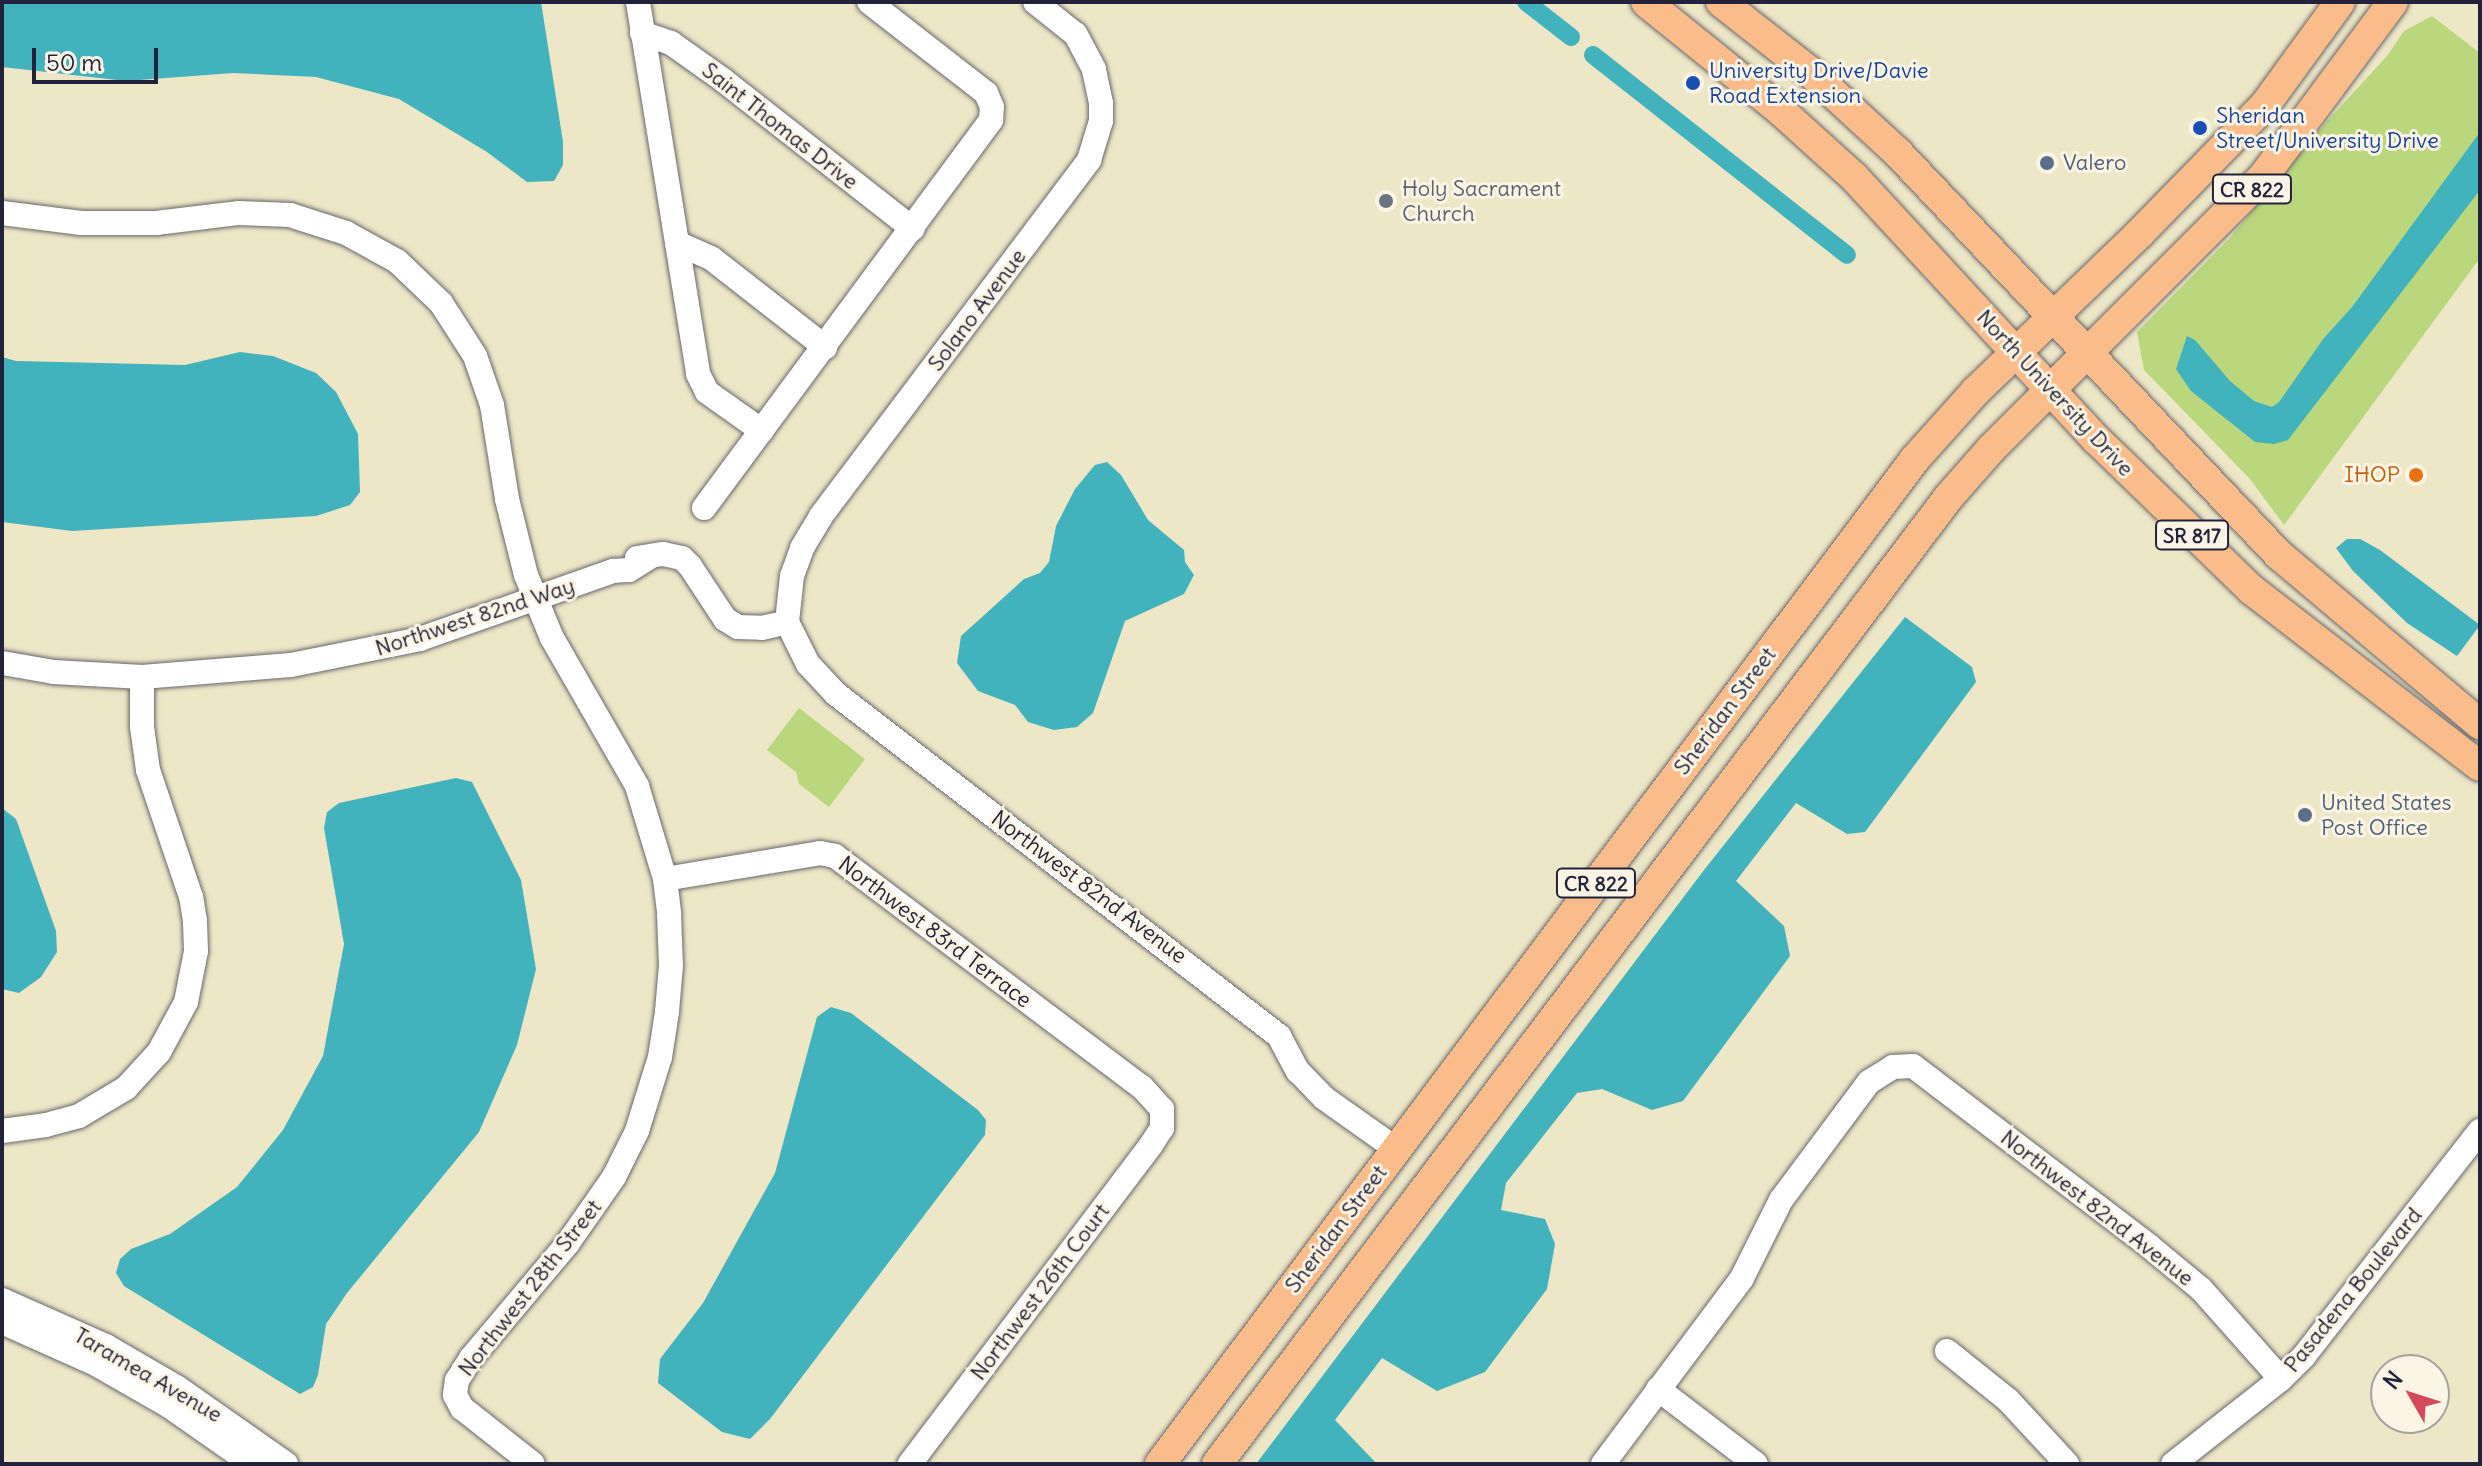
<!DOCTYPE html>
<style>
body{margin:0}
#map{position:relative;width:2482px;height:1466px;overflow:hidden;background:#ede6c7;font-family:Delius,sans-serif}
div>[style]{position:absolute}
.green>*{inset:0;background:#bad77d}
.water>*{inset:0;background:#42b2bc}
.canal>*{height:18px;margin:-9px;padding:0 9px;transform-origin:9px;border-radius:9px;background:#42b2bc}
.roads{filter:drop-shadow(0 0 2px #69676c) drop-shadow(0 0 2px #69676c)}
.minor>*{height:24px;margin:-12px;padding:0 12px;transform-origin:12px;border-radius:12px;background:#fff}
.major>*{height:30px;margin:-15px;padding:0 15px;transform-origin:15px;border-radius:15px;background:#f9bc8a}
.dots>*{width:22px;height:22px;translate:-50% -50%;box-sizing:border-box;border:4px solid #fcf5e5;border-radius:50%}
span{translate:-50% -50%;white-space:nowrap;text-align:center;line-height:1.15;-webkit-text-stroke:6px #fcf5e5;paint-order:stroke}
.shield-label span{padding:2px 6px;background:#fcf5e5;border:2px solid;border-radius:6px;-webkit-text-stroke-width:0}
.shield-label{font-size:20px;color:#22223b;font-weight:700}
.transit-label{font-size:22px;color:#164399}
.left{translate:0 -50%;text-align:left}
.street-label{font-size:22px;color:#22223b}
.service-label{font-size:22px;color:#4e5e75}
.worship-label{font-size:22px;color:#5b616d}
.food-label{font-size:22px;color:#c56008}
.right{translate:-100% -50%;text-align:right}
.frame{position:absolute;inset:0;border:4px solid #22223b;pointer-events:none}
.north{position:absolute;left:2370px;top:1354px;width:80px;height:80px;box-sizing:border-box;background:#fcf5e5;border:2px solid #a5a1a1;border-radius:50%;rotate:309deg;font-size:22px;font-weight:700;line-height:32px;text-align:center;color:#22223b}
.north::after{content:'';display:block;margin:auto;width:28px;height:36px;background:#d1495b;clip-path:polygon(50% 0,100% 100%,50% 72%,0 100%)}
.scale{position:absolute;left:32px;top:48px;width:126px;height:36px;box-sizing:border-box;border:4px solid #22223b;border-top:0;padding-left:10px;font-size:24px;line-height:28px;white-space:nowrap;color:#22223b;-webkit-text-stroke:6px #fcf5e5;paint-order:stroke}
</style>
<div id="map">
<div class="green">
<div style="clip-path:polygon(2432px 16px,2480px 53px,2480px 258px,2284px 525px,2250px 479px,2144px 370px,2137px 332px,2228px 240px,2329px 119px,2387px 56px,2404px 31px)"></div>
<div style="clip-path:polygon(799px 708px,865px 759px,829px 807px,799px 784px,796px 772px,767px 750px)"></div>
</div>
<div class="water">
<div style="clip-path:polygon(2px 2px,541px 2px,563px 142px,563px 165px,554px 181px,527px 182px,487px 152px,399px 99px,316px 77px,233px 73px,126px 81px,2px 67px)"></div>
<div style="clip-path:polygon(2480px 132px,2480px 190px,2288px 440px,2274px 444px,2255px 442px,2191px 391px,2176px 369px,2187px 336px,2195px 340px,2230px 381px,2254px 401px,2272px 407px,2279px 402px,2324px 338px,2352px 307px)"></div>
<div style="clip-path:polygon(240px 352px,273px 356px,316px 373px,336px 392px,358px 434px,360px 492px,350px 505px,316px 516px,72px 531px,2px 522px,2px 357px,16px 361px,185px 365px)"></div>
<div style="clip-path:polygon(1107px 462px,1121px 475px,1148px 520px,1184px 550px,1185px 562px,1194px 575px,1184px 594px,1125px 621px,1093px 713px,1077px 727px,1054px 730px,1028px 722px,1015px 705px,978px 691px,957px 663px,961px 636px,1024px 579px,1040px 573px,1049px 562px,1056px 526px,1075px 489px,1095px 465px)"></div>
<div style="clip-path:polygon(2347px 539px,2360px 539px,2380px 550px,2480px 625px,2457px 656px,2407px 623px,2353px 571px,2336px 548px)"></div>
<div style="clip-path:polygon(1905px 617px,1972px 667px,1976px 682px,1865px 832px,1847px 834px,1796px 803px,1736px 881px,1784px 926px,1790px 956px,1683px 1101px,1652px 1110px,1602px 1089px,1577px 1093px,1506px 1183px,1501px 1210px,1545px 1219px,1555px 1244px,1547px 1289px,1485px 1372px,1437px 1391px,1382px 1358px,1335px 1420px,1377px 1464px,1256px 1464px,1704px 870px)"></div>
<div style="clip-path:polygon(456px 778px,472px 782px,521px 880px,536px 969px,517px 1045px,479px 1132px,347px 1293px,326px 1324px,318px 1375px,313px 1387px,300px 1394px,124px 1286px,116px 1273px,120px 1259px,131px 1249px,170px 1234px,237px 1187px,283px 1130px,323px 1056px,344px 944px,324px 828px,327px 812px,339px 803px)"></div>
<div style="clip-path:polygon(2px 808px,16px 819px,56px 931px,57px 952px,41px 977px,19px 993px,2px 989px)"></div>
<div style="clip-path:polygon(831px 1007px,851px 1013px,978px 1110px,986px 1120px,985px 1135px,770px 1419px,750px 1439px,722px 1432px,658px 1383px,660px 1359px,703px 1303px,775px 1173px,817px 1017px)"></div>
</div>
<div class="canal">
<div style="left:1526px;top:2px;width:57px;rotate:37.9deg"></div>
<div style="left:1593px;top:55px;width:323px;rotate:38.2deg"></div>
</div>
<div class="roads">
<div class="minor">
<div style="left:638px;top:2px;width:377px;rotate:80.8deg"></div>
<div style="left:698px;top:374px;width:20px;rotate:63deg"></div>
<div style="left:707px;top:392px;width:67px;rotate:35.3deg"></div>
<div style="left:642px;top:33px;width:31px;rotate:19deg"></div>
<div style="left:671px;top:43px;width:64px;rotate:35.4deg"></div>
<div style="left:723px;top:80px;width:241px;rotate:38.1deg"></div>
<div style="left:2px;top:213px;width:80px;rotate:7.2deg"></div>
<div style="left:81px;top:223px;width:75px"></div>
<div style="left:156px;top:223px;width:84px;rotate:-6.9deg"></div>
<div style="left:239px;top:213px;width:51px;rotate:2.2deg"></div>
<div style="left:290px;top:215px;width:59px;rotate:17.8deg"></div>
<div style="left:346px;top:233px;width:58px;rotate:28.8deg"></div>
<div style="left:397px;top:261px;width:61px;rotate:43.7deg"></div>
<div style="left:441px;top:303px;width:63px;rotate:57.3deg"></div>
<div style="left:475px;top:356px;width:52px;rotate:70.9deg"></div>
<div style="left:492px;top:405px;width:95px;rotate:80.9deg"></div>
<div style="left:507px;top:499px;width:78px;rotate:76deg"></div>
<div style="left:526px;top:575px;width:68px;rotate:67.6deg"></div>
<div style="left:552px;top:638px;width:171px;rotate:60.1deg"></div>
<div style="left:637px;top:786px;width:97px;rotate:73.2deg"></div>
<div style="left:665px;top:879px;width:35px;rotate:83deg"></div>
<div style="left:669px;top:914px;width:51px;rotate:87.8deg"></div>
<div style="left:671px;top:965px;width:47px;rotate:94.9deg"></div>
<div style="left:667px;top:1012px;width:46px;rotate:98.8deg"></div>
<div style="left:660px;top:1057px;width:77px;rotate:107.3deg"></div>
<div style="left:637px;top:1131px;width:51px;rotate:116.6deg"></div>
<div style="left:614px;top:1177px;width:80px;rotate:124.9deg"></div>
<div style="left:568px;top:1243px;width:150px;rotate:130.1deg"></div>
<div style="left:471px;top:1358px;width:26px;rotate:122deg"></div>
<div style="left:457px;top:1380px;width:15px;rotate:98deg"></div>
<div style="left:455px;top:1395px;width:15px;rotate:62deg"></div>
<div style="left:462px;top:1408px;width:90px;rotate:38.3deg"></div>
<div style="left:677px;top:243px;width:37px;rotate:24deg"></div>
<div style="left:711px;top:258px;width:145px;rotate:38deg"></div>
<div style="left:704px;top:508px;width:483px;rotate:-53.5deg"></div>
<div style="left:991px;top:120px;width:13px;rotate:-86deg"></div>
<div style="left:992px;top:107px;width:15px;rotate:-113deg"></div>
<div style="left:986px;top:93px;width:148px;rotate:-142.1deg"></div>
<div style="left:637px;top:558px;width:26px;rotate:-9deg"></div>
<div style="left:663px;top:554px;width:19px;rotate:12deg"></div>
<div style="left:682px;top:558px;width:11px;rotate:45deg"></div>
<div style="left:690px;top:566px;width:64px;rotate:56.6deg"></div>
<div style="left:725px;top:619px;width:15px;rotate:32deg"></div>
<div style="left:738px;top:627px;width:24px;rotate:2deg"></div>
<div style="left:762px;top:628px;width:26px;rotate:-13deg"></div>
<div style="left:787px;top:622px;width:47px;rotate:63.4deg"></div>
<div style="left:808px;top:664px;width:41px;rotate:47deg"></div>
<div style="left:836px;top:694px;width:560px;rotate:37.67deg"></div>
<div style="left:1279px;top:1036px;width:40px;rotate:62deg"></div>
<div style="left:1298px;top:1071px;width:37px;rotate:46deg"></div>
<div style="left:1324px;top:1098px;width:88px;rotate:35.3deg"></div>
<div style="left:787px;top:622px;width:46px;rotate:-83.8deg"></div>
<div style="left:792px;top:576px;width:30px;rotate:-70deg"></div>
<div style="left:802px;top:548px;width:37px;rotate:-59deg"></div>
<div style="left:821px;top:516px;width:446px;rotate:-53deg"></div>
<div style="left:1089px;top:160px;width:41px;rotate:-72.9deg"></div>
<div style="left:1101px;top:121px;width:18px;rotate:-90deg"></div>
<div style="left:1101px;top:103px;width:35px;rotate:-102deg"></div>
<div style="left:1094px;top:69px;width:40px;rotate:-118deg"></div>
<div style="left:1075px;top:34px;width:51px;rotate:-141.3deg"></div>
<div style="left:2px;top:663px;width:53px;rotate:9.8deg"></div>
<div style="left:54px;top:672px;width:88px;rotate:3.3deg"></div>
<div style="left:142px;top:677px;width:149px;rotate:-4.6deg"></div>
<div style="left:291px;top:665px;width:132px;rotate:-11.4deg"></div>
<div style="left:420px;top:639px;width:205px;rotate:-19.4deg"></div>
<div style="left:613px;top:571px;width:16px;rotate:-4deg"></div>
<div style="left:629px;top:570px;width:25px;rotate:-32deg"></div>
<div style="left:665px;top:879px;width:157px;rotate:-9.5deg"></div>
<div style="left:820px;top:853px;width:15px;rotate:11deg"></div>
<div style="left:835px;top:856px;width:384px;rotate:37deg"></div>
<div style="left:1142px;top:1087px;width:30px;rotate:48deg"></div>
<div style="left:1162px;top:1109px;width:19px;rotate:90deg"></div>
<div style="left:1162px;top:1128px;width:20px;rotate:123deg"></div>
<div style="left:1151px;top:1145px;width:400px;rotate:127.1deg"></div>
<div style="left:2px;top:1131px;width:44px;rotate:-7.8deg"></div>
<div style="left:46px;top:1125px;width:34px;rotate:-15deg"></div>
<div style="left:79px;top:1116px;width:55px;rotate:-30.8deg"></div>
<div style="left:126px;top:1088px;width:49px;rotate:-47.5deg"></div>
<div style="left:159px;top:1052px;width:57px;rotate:-61.6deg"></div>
<div style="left:186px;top:1002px;width:52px;rotate:-78.9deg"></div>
<div style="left:196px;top:951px;width:30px;rotate:-92deg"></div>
<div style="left:195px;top:921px;width:24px;rotate:-99deg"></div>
<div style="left:191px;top:897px;width:134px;rotate:-108.7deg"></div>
<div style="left:148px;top:770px;width:43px;rotate:-97.9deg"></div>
<div style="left:142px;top:727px;width:50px;rotate:-90deg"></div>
<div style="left:2px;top:1300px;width:114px;rotate:23.9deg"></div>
<div style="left:106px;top:1346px;width:83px;rotate:30.3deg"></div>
<div style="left:178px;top:1388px;width:132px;rotate:35.1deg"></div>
<div style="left:2px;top:1322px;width:103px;rotate:24.1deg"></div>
<div style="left:96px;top:1364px;width:84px;rotate:29.9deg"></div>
<div style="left:169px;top:1406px;width:101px;rotate:34.9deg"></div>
<div style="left:1947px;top:1351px;width:78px;rotate:38.8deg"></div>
<div style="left:2008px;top:1400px;width:87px;rotate:47.3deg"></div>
<div style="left:1658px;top:1389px;width:123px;rotate:37.4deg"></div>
<div style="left:1603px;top:1464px;width:232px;rotate:-53.2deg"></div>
<div style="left:1742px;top:1278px;width:87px;rotate:-63.4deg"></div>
<div style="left:1781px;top:1200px;width:147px;rotate:-53.3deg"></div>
<div style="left:1869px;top:1082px;width:28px;rotate:-32deg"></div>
<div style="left:1893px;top:1067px;width:20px;rotate:-3deg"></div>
<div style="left:1913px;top:1066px;width:297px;rotate:37.3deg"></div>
<div style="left:2149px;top:1246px;width:67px;rotate:39.6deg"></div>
<div style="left:2201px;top:1289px;width:120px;rotate:48.4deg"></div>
<div style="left:2173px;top:1464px;width:137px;rotate:-38.2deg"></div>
<div style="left:2281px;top:1379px;width:33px;rotate:-45deg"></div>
<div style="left:2304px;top:1356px;width:286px;rotate:-52deg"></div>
</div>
<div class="major">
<div style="left:1646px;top:2px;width:174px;rotate:38.9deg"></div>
<div style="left:1781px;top:111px;width:98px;rotate:42.1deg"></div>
<div style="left:1854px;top:177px;width:358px;rotate:47.3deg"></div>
<div style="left:2097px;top:440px;width:216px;rotate:44.1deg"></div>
<div style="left:2252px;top:590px;width:288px;rotate:37.7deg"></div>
<div style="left:1721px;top:2px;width:112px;rotate:38.1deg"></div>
<div style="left:1809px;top:71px;width:120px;rotate:42.6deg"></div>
<div style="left:1897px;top:152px;width:555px;rotate:46.53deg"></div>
<div style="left:2279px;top:555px;width:263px;rotate:40.1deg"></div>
<div style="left:1160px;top:1464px;width:1257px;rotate:-53.08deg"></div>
<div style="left:1915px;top:459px;width:91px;rotate:-48.1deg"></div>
<div style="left:1976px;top:391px;width:228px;rotate:-43.9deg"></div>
<div style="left:2140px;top:233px;width:179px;rotate:-45.7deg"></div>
<div style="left:2265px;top:105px;width:127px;rotate:-53.9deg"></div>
<div style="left:1217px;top:1464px;width:1211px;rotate:-52.88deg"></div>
<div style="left:1948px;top:498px;width:65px;rotate:-48.7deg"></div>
<div style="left:1991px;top:449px;width:385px;rotate:-45deg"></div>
<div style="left:2263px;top:177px;width:218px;rotate:-53.4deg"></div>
</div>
</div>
<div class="dots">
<div style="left:1693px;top:83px;background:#1a4fb4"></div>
<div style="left:2200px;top:128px;background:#1a4fb4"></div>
<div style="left:2047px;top:163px;background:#5c6f8a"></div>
<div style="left:1386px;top:201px;background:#6b7280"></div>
<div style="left:2416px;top:475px;background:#e8710a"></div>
<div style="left:2305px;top:815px;background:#5c6f8a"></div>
</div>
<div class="shield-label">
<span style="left:2252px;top:189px">CR 822</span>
<span style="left:2192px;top:535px">SR 817</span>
<span style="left:1596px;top:883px">CR 822</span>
</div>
<div class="transit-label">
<span class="left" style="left:1709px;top:83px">University Drive/Davie<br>Road Extension</span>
<span class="left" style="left:2216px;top:128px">Sheridan<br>Street/University Drive</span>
</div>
<div class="street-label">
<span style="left:780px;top:126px;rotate:38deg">Saint Thomas Drive</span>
<span style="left:977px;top:310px;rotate:-53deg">Solano Avenue</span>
<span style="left:2055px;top:393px;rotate:47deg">North University Drive</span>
<span style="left:475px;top:617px;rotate:-18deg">Northwest 82nd Way</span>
<span style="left:1725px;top:711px;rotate:-53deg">Sheridan Street</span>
<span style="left:1089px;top:887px;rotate:37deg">Northwest 82nd Avenue</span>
<span style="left:935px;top:932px;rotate:37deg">Northwest 83rd Terrace</span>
<span style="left:2097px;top:1208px;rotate:38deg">Northwest 82nd Avenue</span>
<span style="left:1336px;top:1229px;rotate:-53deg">Sheridan Street</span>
<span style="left:530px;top:1288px;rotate:-52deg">Northwest 28th Street</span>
<span style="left:2353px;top:1290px;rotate:-51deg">Pasadena Boulevard</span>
<span style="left:1040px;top:1292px;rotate:-53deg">Northwest 26th Court</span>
<span style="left:148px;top:1375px;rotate:30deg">Taramea Avenue</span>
</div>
<div class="service-label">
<span class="left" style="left:2063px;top:163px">Valero</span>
<span class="left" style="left:2321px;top:815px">United States<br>Post Office</span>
</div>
<div class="worship-label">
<span class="left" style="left:1402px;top:201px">Holy Sacrament<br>Church</span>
</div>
<div class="food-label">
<span class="right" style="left:2400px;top:475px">IHOP</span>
</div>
<div class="frame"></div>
<div class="north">N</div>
<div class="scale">50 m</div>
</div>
